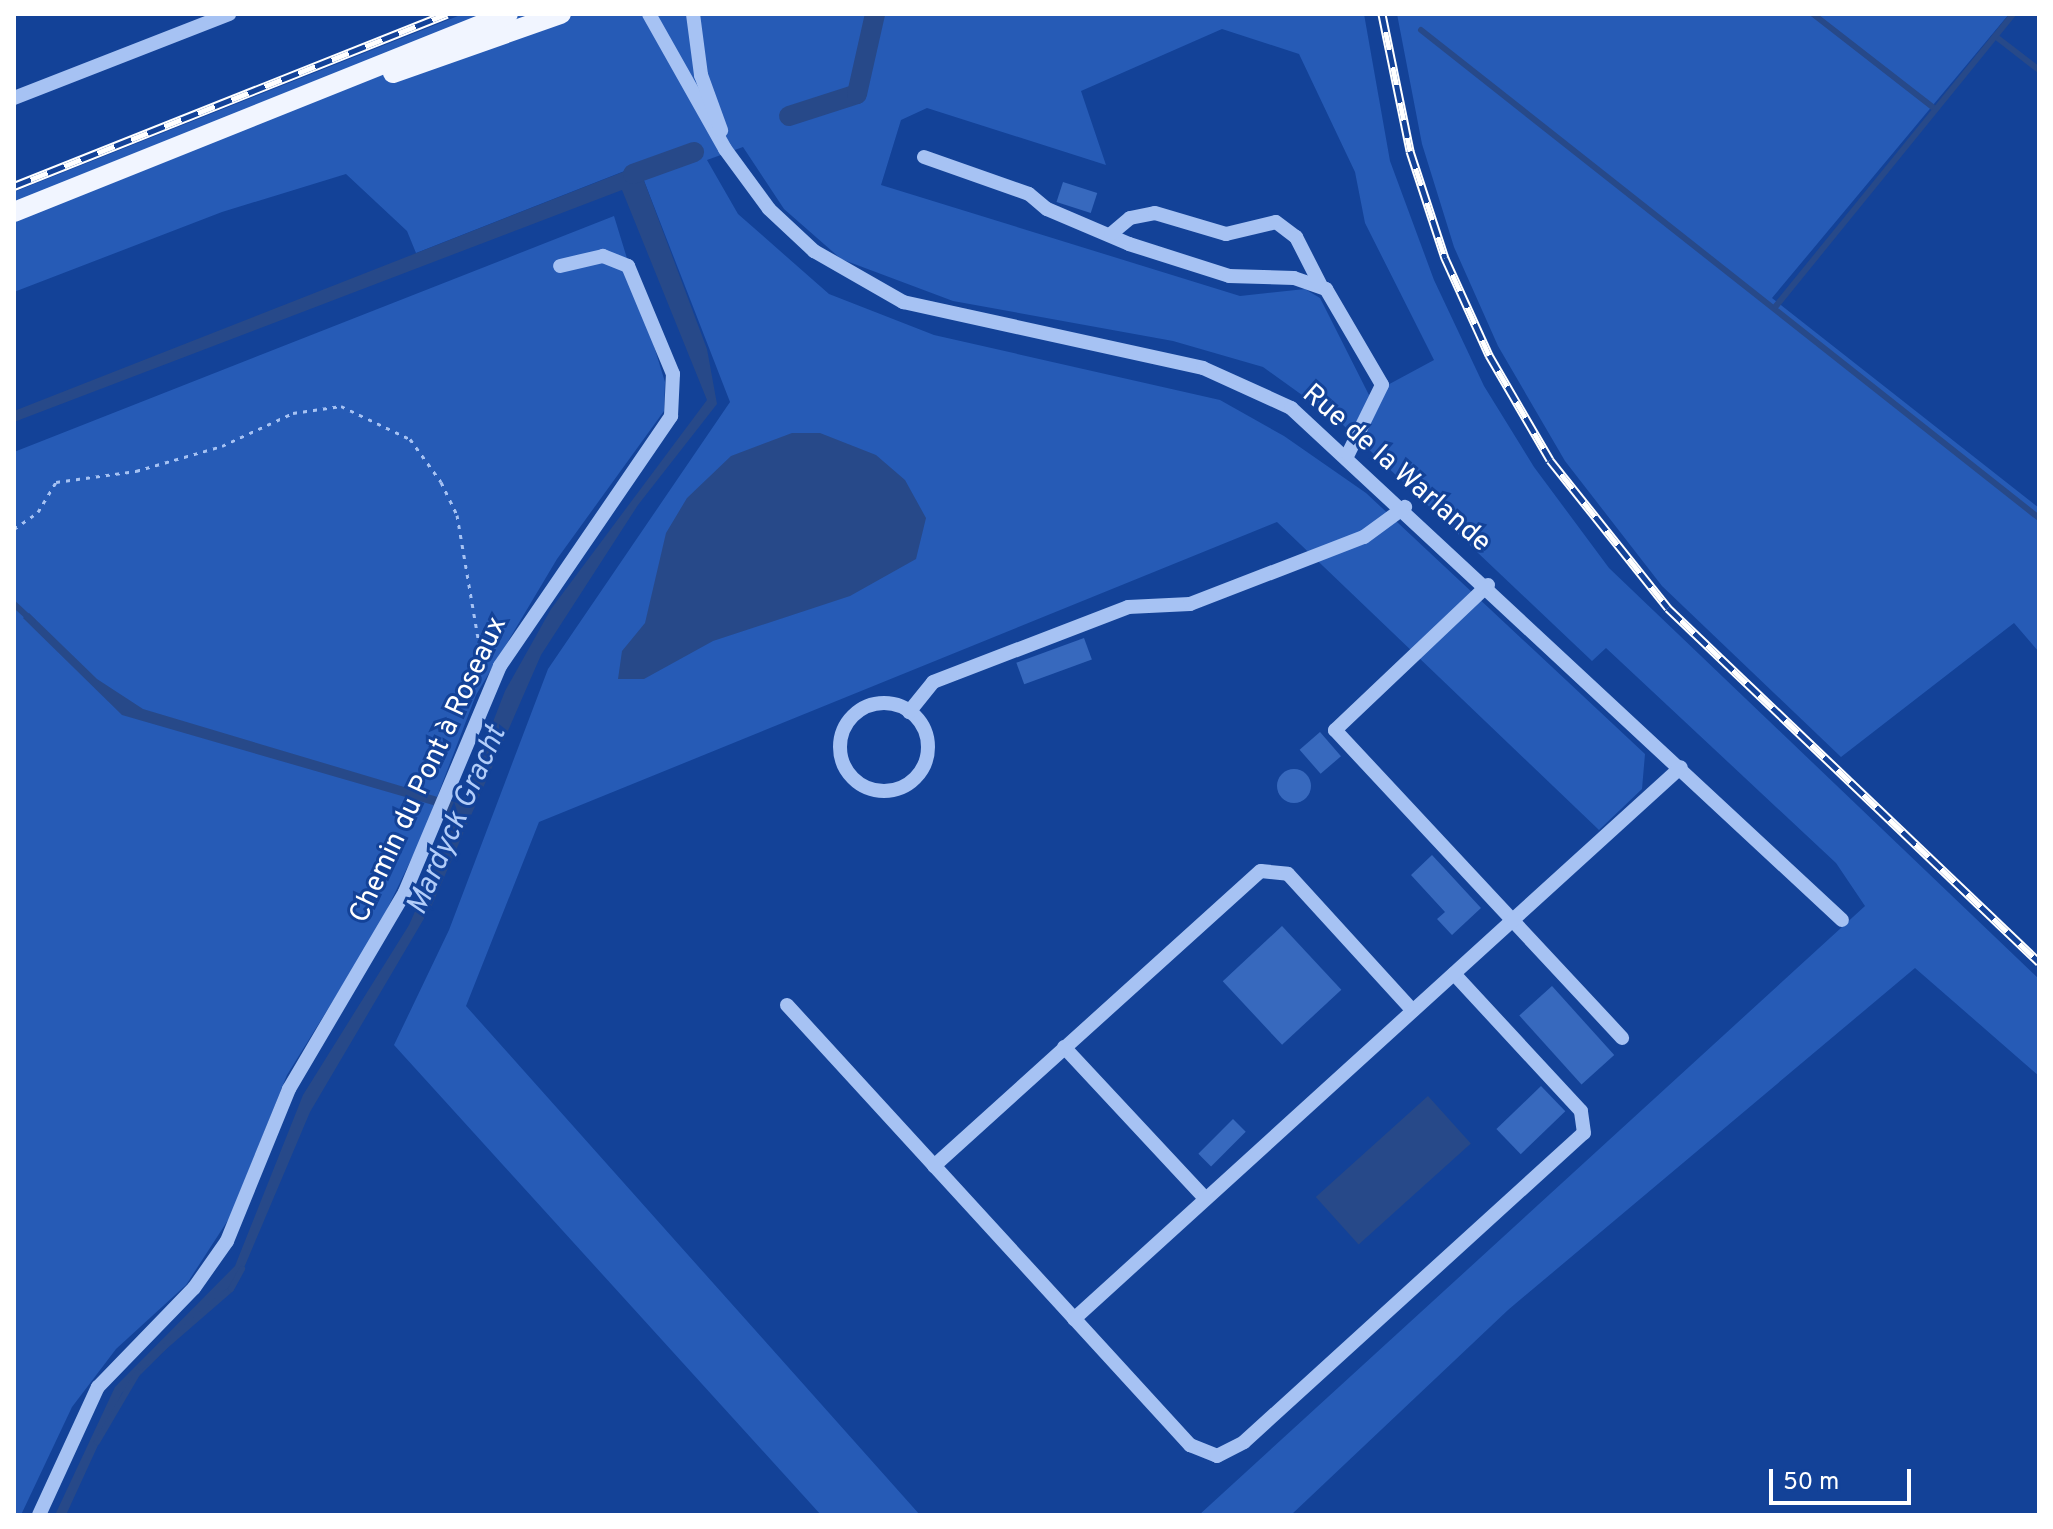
<!DOCTYPE html>
<meta charset="utf-8">
<style>
body{margin:0}
#map{position:relative;width:2053px;height:1529px;overflow:hidden;background:#134298;font-family:Overpass,sans-serif}
div>[style]{position:absolute}
.green>*{inset:0;background:#265bb6}
.water>*{inset:0;background:#274989;transform-origin:0 0}
.stream>*{height:6px;margin:-3px;padding:0 3px;transform-origin:3px;border-radius:3px;background:#274989}
.canal>*{height:20px;margin:-10px;padding:0 10px;transform-origin:10px;border-radius:10px;background:#274989}
.building>*{inset:0;background:#3769be;transform-origin:0 0}
.round{border-radius:50%}
.path>*{height:3px;margin-top:-1.5px;transform-origin:0;background:repeating-linear-gradient(90deg,#a6c2f3 0 4px,transparent 0 10px)}
.minor>*{height:14px;margin:-7px;padding:0 7px;transform-origin:7px;border-radius:7px;background:#a6c2f3}
.minor>.ring{margin:-7px;padding:0;box-sizing:content-box;background:none;border:14px solid #a6c2f3;border-radius:50%}
.major>*{height:20px;margin:-10px;padding:0 10px;transform-origin:10px;border-radius:10px;background:#f1f5ff}
.rail>*{height:9px;margin-top:-4.5px;transform-origin:0;background:repeating-linear-gradient(90deg,#134298 0 18px,#fff 0 36px);box-sizing:border-box;border-block:2px solid #fff}
span{translate:-50% -50%;white-space:nowrap;text-align:center;line-height:1.15;-webkit-text-stroke:6px #134298;paint-order:stroke}
.street-label{font-size:28px;color:#fff}
.water-label{font-size:30px;color:#b2cdf9;font-style:italic}
.frame{position:absolute;inset:0;border:16px solid #fff;pointer-events:none}
.scale{position:absolute;left:1769px;top:1469px;width:142px;height:36px;box-sizing:border-box;border:4px solid #fff;border-top:0;padding-left:10px;font-size:24px;line-height:28px;white-space:nowrap;color:#fff;-webkit-text-stroke:6px #134298;paint-order:stroke}
</style>
<div id="map">
<div class="green">
<div style="clip-path:polygon(evenodd,463px 14px,1364px 14px,1390px 161px,1434px 280px,1484px 386px,1534px 467px,1609px 568px,2039px 979px,2039px 1076px,1915px 968px,1508px 1310px,1291px 1515px,1199px 1515px,1865px 906px,1836px 863px,1606px 648px,1592px 661px,1341px 423px,1263px 367px,1173px 341px,953px 301px,841px 259px,784px 209px,743px 147px,707px 160px,738px 214px,829px 294px,934px 335px,1220px 400px,1284px 436px,1366px 493px,1645px 754px,1642px 789px,1599px 830px,1277px 522px,539px 822px,466px 1006px,920px 1515px,821px 1515px,394px 1045px,449px 930px,548px 669px,730px 402px,643px 178px,671px 169px,663px 171px,655px 159px,416px 253px,407px 231px,346px 174px,222px 212px,14px 292px,14px 192px,463px 14px,1222px 29px,1299px 54px,1355px 172px,1365px 223px,1434px 360px,1369px 395px,1320px 298px,1305px 289px,1240px 296px,881px 185px,901px 120px,927px 108px,1106px 165px,1081px 91px,1222px 29px)"></div>
<div style="clip-path:polygon(1397px 14px,2009px 14px,1772px 298px,2039px 508px,2039px 652px,2014px 623px,1841px 757px,1662px 586px,1565px 461px,1498px 346px,1454px 247px,1422px 144px)"></div>
<div style="clip-path:polygon(614px 216px,665px 382px,664px 411px,557px 559px,476px 695px,421px 839px,378px 928px,287px 1075px,230px 1217px,186px 1285px,116px 1349px,72px 1407px,21px 1515px,14px 1515px,14px 452px)"></div>
</div>
<div class="water">
<div style="clip-path:polygon(656px 159px,663px 171px,643px 178px,707px 349px,717px 404px,638px 505px,541px 655px,432px 905px,310px 1112px,241px 1275px,122px 1393px,66px 1515px,55px 1515px,115px 1387px,235px 1266px,303px 1095px,409px 925px,456px 819px,433px 805px,122px 715px,23px 618px,29px 613px,97px 679px,143px 709px,461px 804px,505px 691px,551px 609px,707px 400px,622px 190px,14px 422px,14px 411px)"></div>
<div style="clip-path:polygon(792px 433px,820px 433px,876px 455px,905px 480px,926px 518px,916px 559px,850px 596px,713px 641px,644px 679px,618px 679px,622px 651px,645px 623px,666px 533px,687px 498px,731px 456px)"></div>
<div style="left:1428px;top:1096px;width:64px;height:151px;rotate:48deg"></div>
</div>
<div class="stream">
<div style="left:1813px;top:14px;width:155px;rotate:37.9deg"></div>
<div style="left:1421px;top:30px;width:787px;rotate:38.3deg"></div>
<div style="left:1995px;top:36px;width:56px;rotate:37.7deg"></div>
<div style="left:1776px;top:306px;width:376px;rotate:-50.9deg"></div>
<div style="left:14px;top:604px;width:25px;rotate:43deg"></div>
<div style="left:97px;top:1442px;width:87px;rotate:-59.6deg"></div>
<div style="left:141px;top:1367px;width:119px;rotate:-40.9deg"></div>
<div style="left:231px;top:1289px;width:23px;rotate:-61deg"></div>
</div>
<div class="canal">
<div style="left:789px;top:116px;width:71px;rotate:-17.9deg"></div>
<div style="left:857px;top:94px;width:82px;rotate:-77.3deg"></div>
<div style="left:633px;top:174px;width:65px;rotate:-19.8deg"></div>
</div>
<div class="building">
<div style="left:1063px;top:182px;width:36px;height:21px;rotate:18deg"></div>
<div style="left:1084px;top:638px;width:23px;height:72px;rotate:70deg"></div>
<div style="left:1320px;top:732px;width:32px;height:27px;rotate:49deg"></div>
<div class="round" style="left:1277px;top:769px;width:34px;height:34px"></div>
<div style="clip-path:polygon(1432px 855px,1481px 908px,1452px 935px,1437px 919px,1445px 912px,1411px 875px)"></div>
<div style="left:1282px;top:926px;width:87px;height:81px;rotate:47deg"></div>
<div style="left:1552px;top:986px;width:93px;height:44px;rotate:48deg"></div>
<div style="left:1541px;top:1086px;width:35px;height:62px;rotate:46deg"></div>
<div style="left:1233px;top:1119px;width:18px;height:49px;rotate:45deg"></div>
</div>
<div class="path">
<div style="left:14px;top:529px;width:29px;rotate:-35deg"></div>
<div style="left:38px;top:512px;width:35px;rotate:-59deg"></div>
<div style="left:56px;top:482px;width:81px;rotate:-7.8deg"></div>
<div style="left:136px;top:471px;width:90px;rotate:-16.2deg"></div>
<div style="left:222px;top:446px;width:78px;rotate:-24.9deg"></div>
<div style="left:293px;top:413px;width:49px;rotate:-8.3deg"></div>
<div style="left:341px;top:406px;width:76px;rotate:25.6deg"></div>
<div style="left:410px;top:439px;width:53px;rotate:54.2deg"></div>
<div style="left:441px;top:482px;width:37px;rotate:64deg"></div>
<div style="left:457px;top:515px;width:148px;rotate:80.3deg"></div>
</div>
<div class="minor">
<div style="left:649px;top:14px;width:155px;rotate:60.6deg"></div>
<div style="left:725px;top:149px;width:74px;rotate:53.7deg"></div>
<div style="left:769px;top:209px;width:62px;rotate:43deg"></div>
<div style="left:814px;top:251px;width:103px;rotate:29.8deg"></div>
<div style="left:903px;top:302px;width:307px;rotate:12.4deg"></div>
<div style="left:1203px;top:368px;width:97px;rotate:24.4deg"></div>
<div style="left:1291px;top:408px;width:752px;rotate:42.9deg"></div>
<div style="left:693px;top:14px;width:62px;rotate:82.5deg"></div>
<div style="left:701px;top:75px;width:59px;rotate:70deg"></div>
<div style="left:14px;top:98px;width:231px;rotate:-21.3deg"></div>
<div style="left:924px;top:157px;width:111px;rotate:19.4deg"></div>
<div style="left:1029px;top:194px;width:23px;rotate:40deg"></div>
<div style="left:1047px;top:209px;width:89px;rotate:23.1deg"></div>
<div style="left:1129px;top:244px;width:105px;rotate:17.7deg"></div>
<div style="left:1229px;top:276px;width:65px;rotate:1.8deg"></div>
<div style="left:1294px;top:278px;width:34px;rotate:19deg"></div>
<div style="left:1326px;top:289px;width:111px;rotate:59.7deg"></div>
<div style="left:1382px;top:385px;width:77px;rotate:116.2deg"></div>
<div style="left:1111px;top:234px;width:25px;rotate:-40deg"></div>
<div style="left:1130px;top:218px;width:25px;rotate:-11deg"></div>
<div style="left:1155px;top:213px;width:74px;rotate:16.5deg"></div>
<div style="left:1226px;top:234px;width:51px;rotate:-13.5deg"></div>
<div style="left:1276px;top:222px;width:25px;rotate:37deg"></div>
<div style="left:1296px;top:237px;width:55px;rotate:63deg"></div>
<div style="left:1488px;top:585px;width:211px;rotate:136.5deg"></div>
<div style="left:1335px;top:730px;width:421px;rotate:47deg"></div>
<div class="ring" style="left:840px;top:703px;width:74px;height:74px"></div>
<div style="left:909px;top:712px;width:38px;rotate:-51deg"></div>
<div style="left:933px;top:682px;width:209px;rotate:-21deg"></div>
<div style="left:1128px;top:607px;width:62px;rotate:-2.8deg"></div>
<div style="left:1190px;top:604px;width:186px;rotate:-21.1deg"></div>
<div style="left:1364px;top:537px;width:51px;rotate:-36.2deg"></div>
<div style="left:787px;top:1005px;width:597px;rotate:47.51deg"></div>
<div style="left:1190px;top:1445px;width:29px;rotate:22deg"></div>
<div style="left:1217px;top:1456px;width:30px;rotate:-27deg"></div>
<div style="left:1244px;top:1442px;width:459px;rotate:-42.3deg"></div>
<div style="left:1584px;top:1133px;width:22px;rotate:-98deg"></div>
<div style="left:1581px;top:1111px;width:187px;rotate:-132.8deg"></div>
<div style="left:1064px;top:1047px;width:207px;rotate:47deg"></div>
<div style="left:934px;top:1166px;width:440px;rotate:-42.1deg"></div>
<div style="left:1261px;top:871px;width:27px;rotate:6deg"></div>
<div style="left:1288px;top:874px;width:185px;rotate:47.6deg"></div>
<div style="left:1074px;top:1319px;width:820px;rotate:-42.28deg"></div>
<div style="left:39px;top:1515px;width:141px;rotate:-65.3deg"></div>
<div style="left:98px;top:1387px;width:138px;rotate:-45.9deg"></div>
<div style="left:194px;top:1288px;width:57px;rotate:-54.9deg"></div>
<div style="left:227px;top:1241px;width:164px;rotate:-67.8deg"></div>
<div style="left:289px;top:1089px;width:229px;rotate:-59.5deg"></div>
<div style="left:405px;top:892px;width:245px;rotate:-67.2deg"></div>
<div style="left:500px;top:666px;width:303px;rotate:-55.6deg"></div>
<div style="left:671px;top:416px;width:42px;rotate:-87.3deg"></div>
<div style="left:673px;top:374px;width:117px;rotate:-112.6deg"></div>
<div style="left:628px;top:266px;width:27px;rotate:-158deg"></div>
<div style="left:603px;top:256px;width:44px;rotate:166.9deg"></div>
</div>
<div class="major">
<div style="left:393px;top:73px;width:178px;rotate:-19.4deg"></div>
<div style="left:14px;top:212px;width:532px;rotate:-21.84deg"></div>
</div>
<div class="rail">
<div style="left:1382px;top:14px;width:140px;rotate:78.4deg"></div>
<div style="left:1410px;top:151px;width:113px;rotate:71.9deg"></div>
<div style="left:1445px;top:258px;width:107px;rotate:65.6deg"></div>
<div style="left:1489px;top:355px;width:121px;rotate:59.8deg"></div>
<div style="left:1550px;top:460px;width:189px;rotate:51.4deg"></div>
<div style="left:1668px;top:608px;width:513px;rotate:43.66deg"></div>
<div style="left:14px;top:186px;width:466px;rotate:-21.7deg"></div>
</div>
<div class="street-label">
<span style="left:1396px;top:469px;rotate:41deg">Rue de la Warlande</span>
<span style="left:429px;top:770px;rotate:-65deg">Chemin du Pont à Roseaux</span>
</div>
<div class="water-label">
<span style="left:458px;top:821px;rotate:-66deg">Mardyck Gracht</span>
</div>
<div class="frame"></div>
<div class="scale">50 m</div>
</div>
